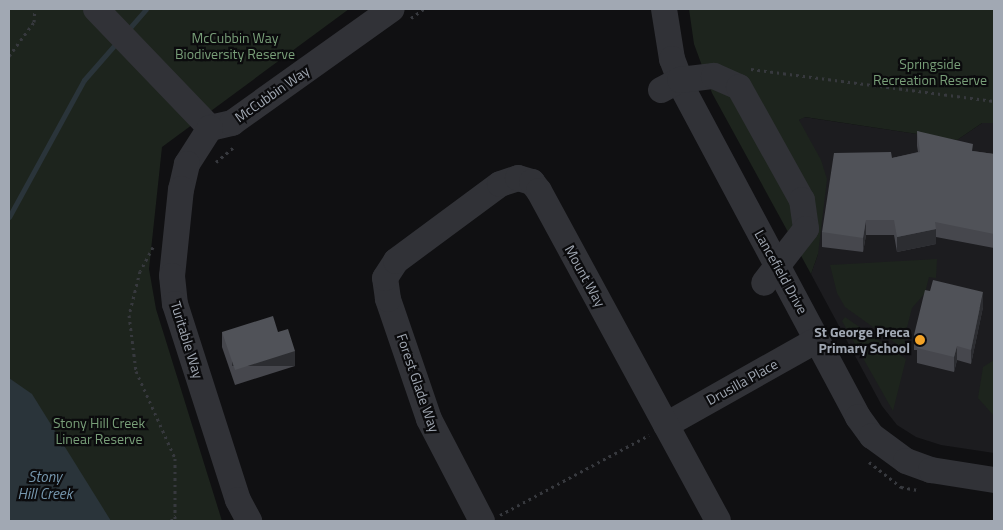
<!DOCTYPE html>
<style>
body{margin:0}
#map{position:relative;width:1003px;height:530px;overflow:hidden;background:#101012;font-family:"Titillium Web",sans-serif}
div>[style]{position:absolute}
.built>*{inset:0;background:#1c1c1f}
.green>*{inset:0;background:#1d241d}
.water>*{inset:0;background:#2a343a}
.stream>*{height:5px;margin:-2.5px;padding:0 2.5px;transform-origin:2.5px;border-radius:2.5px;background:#2a343a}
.path>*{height:3px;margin-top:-1.5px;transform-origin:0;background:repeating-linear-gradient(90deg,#37393e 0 2.5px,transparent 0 6.5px)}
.minor>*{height:26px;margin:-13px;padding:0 13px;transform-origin:13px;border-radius:13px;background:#313237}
.wall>*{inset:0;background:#46474d}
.shaded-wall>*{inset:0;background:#2c2d31;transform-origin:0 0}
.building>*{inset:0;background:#505258}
.dots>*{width:14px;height:14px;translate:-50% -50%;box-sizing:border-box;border:2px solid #0b0b0d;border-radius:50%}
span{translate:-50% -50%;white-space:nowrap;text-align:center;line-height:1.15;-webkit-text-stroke:4.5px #0b0b0d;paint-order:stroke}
.park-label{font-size:14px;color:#789e78}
.street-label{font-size:14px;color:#a1a8b3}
.poi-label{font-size:14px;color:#a1a8b3;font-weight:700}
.right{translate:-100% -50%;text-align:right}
.water-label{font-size:15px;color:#7798af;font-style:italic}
.frame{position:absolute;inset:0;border:10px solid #a1a8b3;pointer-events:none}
</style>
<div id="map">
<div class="built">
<div style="clip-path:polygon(994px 115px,994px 453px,941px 445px,916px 437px,897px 425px,882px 406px,811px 274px,818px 254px,799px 120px,804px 117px,957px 140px)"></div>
</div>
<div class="green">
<div style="clip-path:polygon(9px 9px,349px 9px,162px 147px,149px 269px,156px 309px,222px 521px,9px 521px)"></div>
<div style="clip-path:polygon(689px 9px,994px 9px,994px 123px,982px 123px,957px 140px,805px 117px,799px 120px,821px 160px,827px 179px,818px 254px,811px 274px,712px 93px,694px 44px)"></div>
<div style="clip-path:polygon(937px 259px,936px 278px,929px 277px,925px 293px,912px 308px,904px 339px,908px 352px,845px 307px,837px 293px,830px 265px)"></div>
<div style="clip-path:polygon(845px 317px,906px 359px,893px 411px,842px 321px)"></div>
<div style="clip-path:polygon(994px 360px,994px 416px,978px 398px,983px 367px)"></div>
</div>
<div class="water">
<div style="clip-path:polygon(9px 378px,32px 394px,111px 521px,9px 521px)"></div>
</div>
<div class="stream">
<div style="left:127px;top:31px;width:29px;rotate:-49deg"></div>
<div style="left:9px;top:217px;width:156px;rotate:-61.3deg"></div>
<div style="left:84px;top:80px;width:52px;rotate:-48.9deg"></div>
</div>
<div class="path">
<div style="left:411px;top:18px;width:16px;rotate:-35deg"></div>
<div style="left:9px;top:56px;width:42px;rotate:-53.7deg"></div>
<div style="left:34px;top:22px;width:13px;rotate:-86deg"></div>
<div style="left:751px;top:69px;width:245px;rotate:7.5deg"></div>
<div style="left:216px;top:162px;width:26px;rotate:-40deg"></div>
<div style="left:153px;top:247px;width:27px;rotate:118deg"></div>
<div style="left:140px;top:271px;width:45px;rotate:104deg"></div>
<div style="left:129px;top:315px;width:56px;rotate:82.9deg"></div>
<div style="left:136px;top:371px;width:95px;rotate:65.9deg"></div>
<div style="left:175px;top:458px;width:63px;rotate:90deg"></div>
<div style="left:869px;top:462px;width:41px;rotate:38deg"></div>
<div style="left:901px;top:487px;width:17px;rotate:10deg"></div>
<div style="left:500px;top:515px;width:169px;rotate:-28.2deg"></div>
<div style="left:171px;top:521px;width:7px;rotate:-56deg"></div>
</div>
<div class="minor">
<div style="left:96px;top:9px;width:165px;rotate:46.2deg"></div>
<div style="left:210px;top:128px;width:23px;rotate:-13deg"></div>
<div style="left:232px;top:123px;width:196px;rotate:-35.5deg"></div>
<div style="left:664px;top:9px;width:51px;rotate:80.9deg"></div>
<div style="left:672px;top:59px;width:34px;rotate:69deg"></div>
<div style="left:684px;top:91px;width:370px;rotate:61.9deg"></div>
<div style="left:858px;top:417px;width:24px;rotate:54deg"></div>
<div style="left:872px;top:436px;width:42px;rotate:36.3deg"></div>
<div style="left:906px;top:461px;width:27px;rotate:20deg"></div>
<div style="left:931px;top:470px;width:64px;rotate:9deg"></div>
<div style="left:661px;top:90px;width:21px;rotate:-28deg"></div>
<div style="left:680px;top:80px;width:34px;rotate:-7deg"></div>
<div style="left:714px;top:76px;width:27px;rotate:24deg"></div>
<div style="left:739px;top:87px;width:129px;rotate:60.9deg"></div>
<div style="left:802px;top:200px;width:29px;rotate:82deg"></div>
<div style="left:806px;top:229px;width:68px;rotate:127.9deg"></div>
<div style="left:210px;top:128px;width:43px;rotate:122.6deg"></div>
<div style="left:187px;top:164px;width:26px;rotate:103deg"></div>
<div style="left:181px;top:189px;width:87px;rotate:95.9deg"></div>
<div style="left:172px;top:276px;width:28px;rotate:84deg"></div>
<div style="left:175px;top:304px;width:206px;rotate:72.2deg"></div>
<div style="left:238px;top:500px;width:24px;rotate:62deg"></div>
<div style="left:666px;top:425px;width:173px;rotate:-29.4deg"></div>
<div style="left:482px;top:521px;width:115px;rotate:-117.5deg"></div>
<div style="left:429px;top:419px;width:127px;rotate:-108.9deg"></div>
<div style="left:388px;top:299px;width:21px;rotate:-98deg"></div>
<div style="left:385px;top:278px;width:20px;rotate:-57deg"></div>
<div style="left:396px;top:261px;width:129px;rotate:-36.5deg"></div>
<div style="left:500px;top:184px;width:19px;rotate:-18deg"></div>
<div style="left:518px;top:178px;width:15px;rotate:16deg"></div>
<div style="left:532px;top:182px;width:11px;rotate:52deg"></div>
<div style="left:539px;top:191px;width:375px;rotate:61.5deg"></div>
</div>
<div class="wall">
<div style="clip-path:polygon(917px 131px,973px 151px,994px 154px,994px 248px,936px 237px,936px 244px,897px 252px,894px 235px,866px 235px,863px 252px,822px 247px,822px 232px,892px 158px,918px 152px,917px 146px)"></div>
<div style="clip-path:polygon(983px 307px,971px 364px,957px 360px,954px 372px,917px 363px,917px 350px,914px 350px,914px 335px)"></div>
<div style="clip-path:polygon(222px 332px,278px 332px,295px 366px,235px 385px,222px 347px)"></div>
</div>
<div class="shaded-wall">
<div style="clip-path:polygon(866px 220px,866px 235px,863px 252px,863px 238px)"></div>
<div style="clip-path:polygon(936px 229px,936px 244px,897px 252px,897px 237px)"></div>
<div style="clip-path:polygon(983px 292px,983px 307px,971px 364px,971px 350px)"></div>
<div style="clip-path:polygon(957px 346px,957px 360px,954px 372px,954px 357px)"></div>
<div style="left:295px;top:351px;width:15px;height:63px;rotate:90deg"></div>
</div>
<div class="building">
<div style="clip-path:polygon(917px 131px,973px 144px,972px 151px,994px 154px,994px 234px,935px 222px,936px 229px,897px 237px,894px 220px,866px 220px,863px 238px,822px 232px,834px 153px,891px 152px,892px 158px,920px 152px)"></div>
<div style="clip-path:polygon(933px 280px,983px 292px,971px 350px,957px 346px,954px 357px,917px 348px,919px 336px,914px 335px,925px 290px,930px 291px)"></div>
<div style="clip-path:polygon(273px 316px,278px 332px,288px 329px,295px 351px,235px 370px,222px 332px)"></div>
</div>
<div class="dots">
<div style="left:920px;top:340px;background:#f3a327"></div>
</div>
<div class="park-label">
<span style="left:235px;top:46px">McCubbin Way<br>Biodiversity Reserve</span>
<span style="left:930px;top:72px">Springside<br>Recreation Reserve</span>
<span style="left:99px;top:431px">Stony Hill Creek<br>Linear Reserve</span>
</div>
<div class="street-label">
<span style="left:272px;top:94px;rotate:-35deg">McCubbin Way</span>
<span style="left:781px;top:272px;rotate:61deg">Lancefield Drive</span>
<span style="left:585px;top:276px;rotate:61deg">Mount Way</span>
<span style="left:187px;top:340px;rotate:73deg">Turitable Way</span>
<span style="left:742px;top:382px;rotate:-29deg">Drusilla Place</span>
<span style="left:418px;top:383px;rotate:71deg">Forest Glade Way</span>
</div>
<div class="poi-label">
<span class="right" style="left:910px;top:340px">St George Preca<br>Primary School</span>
</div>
<div class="water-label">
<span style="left:45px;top:485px">Stony<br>Hill Creek</span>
</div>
<div class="frame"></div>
</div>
